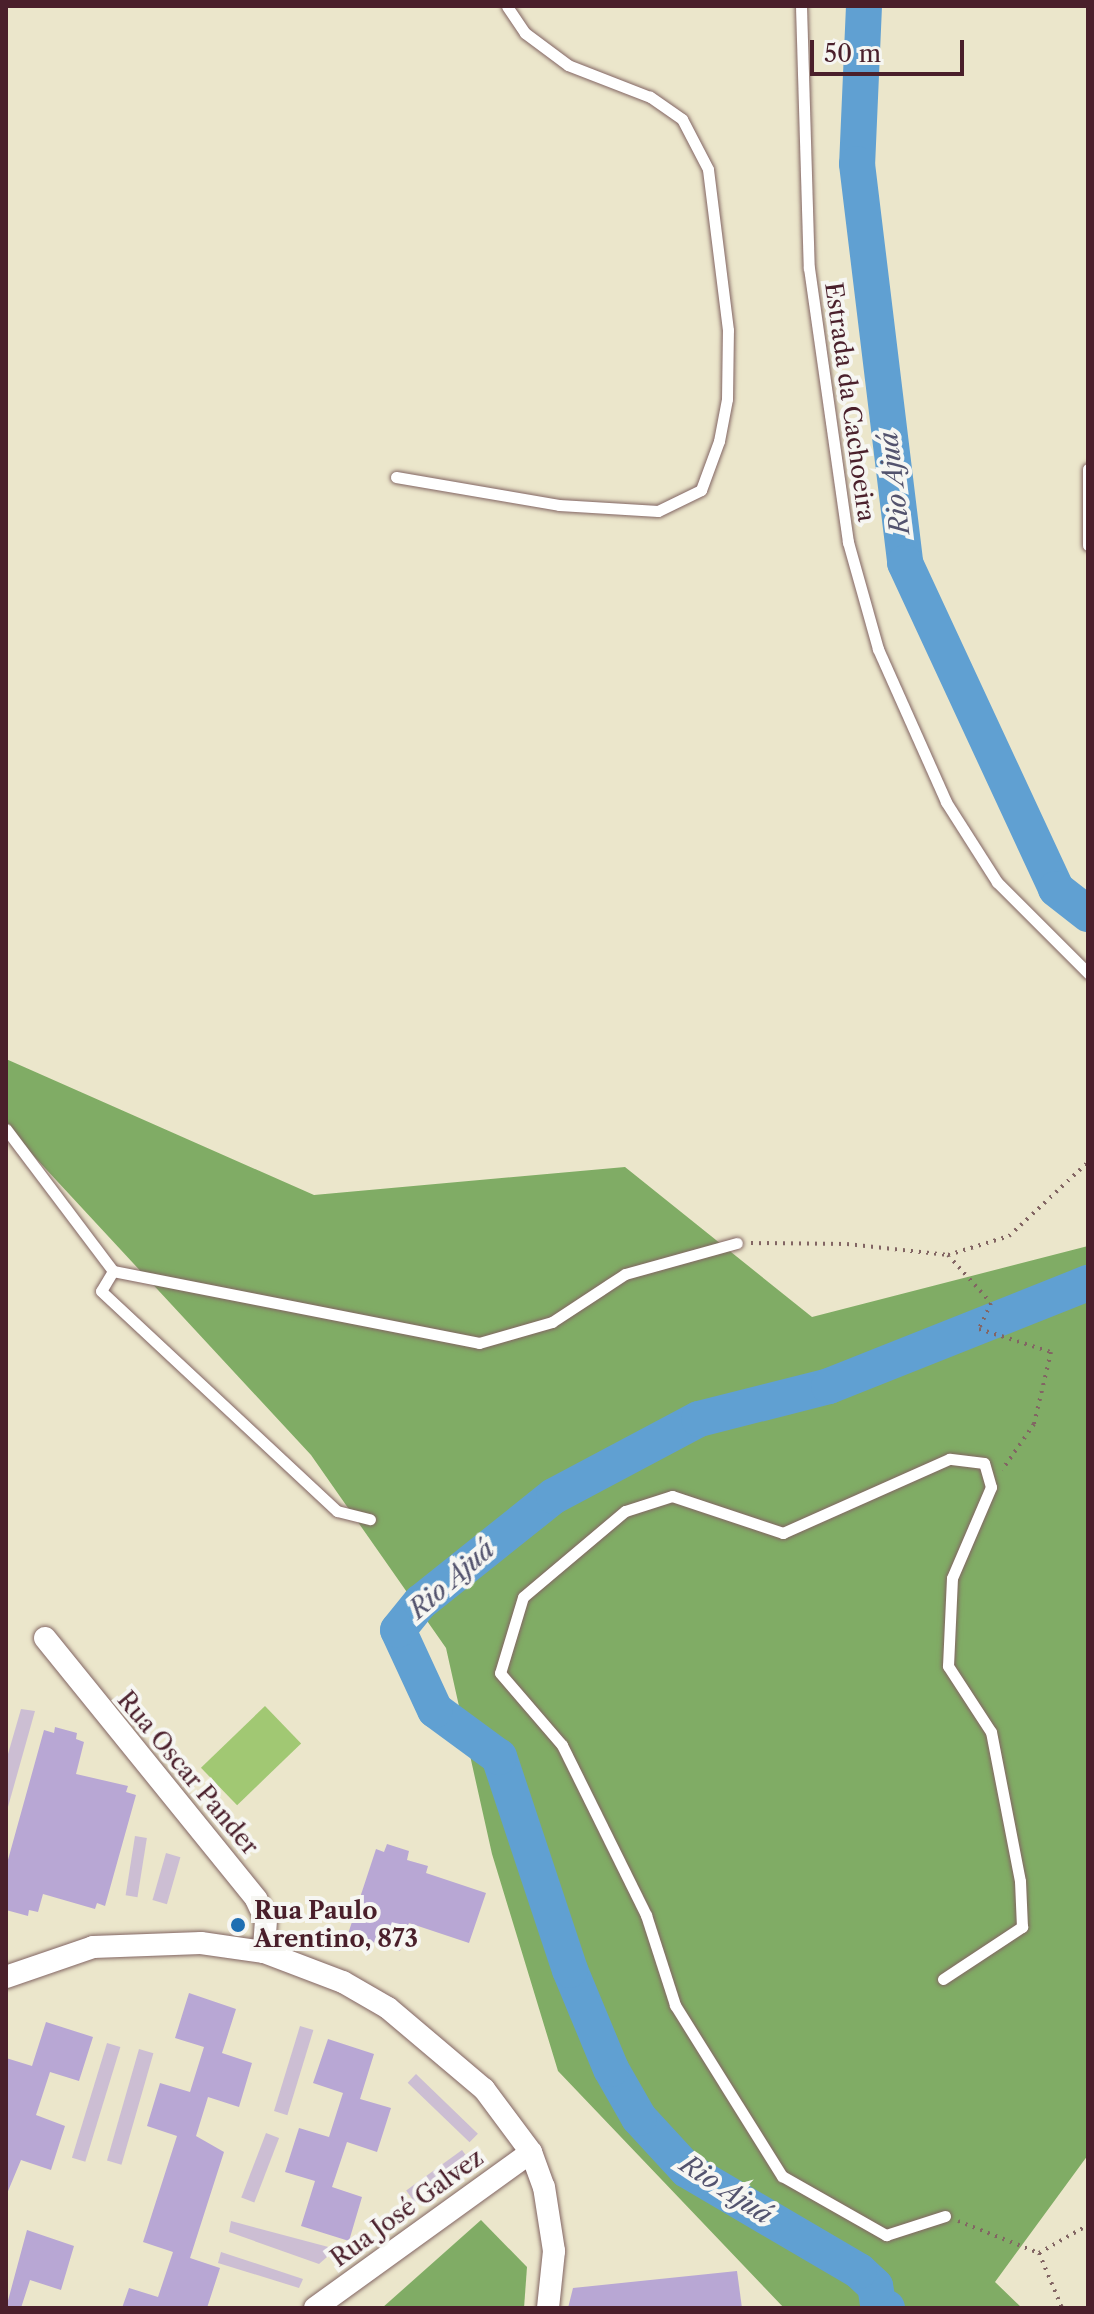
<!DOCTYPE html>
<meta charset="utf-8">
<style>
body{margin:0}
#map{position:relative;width:1094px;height:2314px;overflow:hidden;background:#ebe6cb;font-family:"Libre Caslon Text",serif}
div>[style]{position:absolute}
.industrial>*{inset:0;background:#ccbed3;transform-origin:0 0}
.green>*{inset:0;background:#a1c873;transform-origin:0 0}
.forest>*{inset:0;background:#80ac65}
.river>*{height:36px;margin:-18px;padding:0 18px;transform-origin:18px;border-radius:18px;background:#60a0d2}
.building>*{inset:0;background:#b8a7d4}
.path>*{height:4px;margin-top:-2px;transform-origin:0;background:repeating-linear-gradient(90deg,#826563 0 2px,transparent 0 8px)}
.roads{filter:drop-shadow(0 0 2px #826563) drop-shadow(0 0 2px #826563)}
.lane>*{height:11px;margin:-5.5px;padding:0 5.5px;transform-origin:5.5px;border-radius:5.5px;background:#fff}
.street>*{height:22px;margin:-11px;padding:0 11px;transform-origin:11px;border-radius:11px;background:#fff}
.dots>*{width:22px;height:22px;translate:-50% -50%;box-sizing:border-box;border:4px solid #f6f6f2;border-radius:50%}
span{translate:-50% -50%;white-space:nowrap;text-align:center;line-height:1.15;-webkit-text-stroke:8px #f6f6f2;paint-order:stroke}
.street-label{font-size:24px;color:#4a1f2b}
.poi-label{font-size:24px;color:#4a1f2b;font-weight:700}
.left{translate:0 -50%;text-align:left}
.water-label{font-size:26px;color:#53536e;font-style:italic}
.frame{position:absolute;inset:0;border:8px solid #4a1f2b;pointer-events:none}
.scale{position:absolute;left:810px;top:40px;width:154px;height:36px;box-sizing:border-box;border:4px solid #4a1f2b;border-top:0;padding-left:10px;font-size:24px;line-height:28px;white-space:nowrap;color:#4a1f2b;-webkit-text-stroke:6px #f6f6f2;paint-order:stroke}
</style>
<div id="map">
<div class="industrial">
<div style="clip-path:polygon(21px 1709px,35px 1711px,6px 1814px,6px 1761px)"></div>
<div style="left:135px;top:1836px;width:12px;height:60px;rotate:9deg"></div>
<div style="left:166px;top:1853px;width:15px;height:49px;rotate:16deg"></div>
<div style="left:300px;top:2026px;width:14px;height:89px;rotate:17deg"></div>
<div style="left:107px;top:2043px;width:14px;height:120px;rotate:17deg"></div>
<div style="left:139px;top:2049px;width:15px;height:116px;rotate:16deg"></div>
<div style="left:416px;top:2074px;width:86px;height:12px;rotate:44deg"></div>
<div style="left:266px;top:2133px;width:14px;height:69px;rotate:21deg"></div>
<div style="left:462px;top:2150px;width:14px;height:69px;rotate:54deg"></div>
<div style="clip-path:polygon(231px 2221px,336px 2249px,319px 2264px,229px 2232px)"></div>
<div style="clip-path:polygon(221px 2252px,303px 2279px,299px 2288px,218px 2263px)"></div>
</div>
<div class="green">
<div style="left:265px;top:1706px;width:52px;height:89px;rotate:46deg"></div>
</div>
<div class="forest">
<div style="clip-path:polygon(6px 1059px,314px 1195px,625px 1167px,812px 1317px,1088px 1246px,1088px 2155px,995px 2282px,1022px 2308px,784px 2308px,558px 2071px,492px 1854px,446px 1648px,311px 1455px,6px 1126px)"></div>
<div style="clip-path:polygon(481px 2220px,527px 2267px,524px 2308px,382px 2308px)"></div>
</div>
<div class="river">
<div style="left:864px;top:6px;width:158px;rotate:92.5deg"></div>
<div style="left:857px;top:164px;width:402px;rotate:83.1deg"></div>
<div style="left:905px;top:563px;width:359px;rotate:65.1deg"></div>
<div style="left:1056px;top:889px;width:41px;rotate:38deg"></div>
<div style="left:887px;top:2308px;width:10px;rotate:-156deg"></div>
<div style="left:878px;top:2304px;width:18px;rotate:-99deg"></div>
<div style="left:875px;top:2286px;width:22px;rotate:-137deg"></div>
<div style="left:859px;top:2271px;width:199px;rotate:-149.6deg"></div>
<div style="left:687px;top:2170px;width:71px;rotate:-132.7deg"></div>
<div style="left:639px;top:2118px;width:56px;rotate:-119.7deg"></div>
<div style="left:611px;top:2069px;width:107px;rotate:-112.5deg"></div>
<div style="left:570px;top:1970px;width:225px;rotate:-108.4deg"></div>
<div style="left:499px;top:1757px;width:79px;rotate:-143.7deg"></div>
<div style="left:435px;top:1710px;width:88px;rotate:-114.8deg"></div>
<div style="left:398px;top:1630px;width:36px;rotate:-51deg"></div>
<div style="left:421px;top:1602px;width:170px;rotate:-38.6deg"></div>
<div style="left:554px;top:1496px;width:164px;rotate:-28deg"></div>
<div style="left:699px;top:1419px;width:134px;rotate:-14.2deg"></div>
<div style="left:829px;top:1386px;width:279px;rotate:-21.7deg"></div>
</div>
<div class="building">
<div style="clip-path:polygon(55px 1727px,77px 1733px,76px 1739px,84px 1742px,76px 1774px,128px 1786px,126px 1792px,136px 1795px,105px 1906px,97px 1903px,95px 1909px,43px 1894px,38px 1912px,29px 1910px,28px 1916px,6px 1910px,6px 1867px,44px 1730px,54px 1733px)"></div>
<div style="clip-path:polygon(387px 1844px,409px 1851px,407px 1860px,428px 1866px,426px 1873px,486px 1893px,469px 1943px,409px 1923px,400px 1951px,348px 1934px,376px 1849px,384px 1852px)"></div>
<div style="clip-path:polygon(189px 1993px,236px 2009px,222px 2053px,252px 2063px,239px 2107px,208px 2097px,196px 2136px,224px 2152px,190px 2258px,220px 2268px,207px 2308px,122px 2308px,129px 2288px,158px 2297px,173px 2252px,143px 2242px,177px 2136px,147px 2126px,160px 2083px,190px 2092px,204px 2047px,175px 2038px)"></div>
<div style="clip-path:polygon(46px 2022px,93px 2037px,79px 2081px,50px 2072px,36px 2115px,65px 2126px,51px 2170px,21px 2160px,6px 2196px,6px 2058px,32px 2066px)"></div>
<div style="clip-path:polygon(328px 2039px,374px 2054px,360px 2099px,391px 2108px,377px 2152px,347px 2142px,332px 2187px,362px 2197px,349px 2241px,301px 2226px,315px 2181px,285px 2172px,299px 2128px,329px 2137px,343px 2093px,313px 2083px)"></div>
<div style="clip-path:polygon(27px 2230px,74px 2246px,61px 2290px,30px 2280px,21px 2308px,6px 2308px)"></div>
<div style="clip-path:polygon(737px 2271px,742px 2308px,568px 2308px,573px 2288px)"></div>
</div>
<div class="path">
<div style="left:1088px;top:129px;width:34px;rotate:90deg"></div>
<div style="left:751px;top:1243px;width:96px;rotate:0.6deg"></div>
<div style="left:847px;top:1244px;width:102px;rotate:6.2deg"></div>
<div style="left:948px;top:1255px;width:64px;rotate:48.1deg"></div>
<div style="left:991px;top:1303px;width:29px;rotate:115deg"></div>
<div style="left:979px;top:1329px;width:76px;rotate:17.7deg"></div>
<div style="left:1051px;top:1352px;width:74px;rotate:103.3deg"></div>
<div style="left:1034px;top:1424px;width:56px;rotate:124.8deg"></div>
<div style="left:948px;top:1255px;width:64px;rotate:-17.3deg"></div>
<div style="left:1009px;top:1236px;width:108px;rotate:-43.1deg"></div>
<div style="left:958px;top:2221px;width:87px;rotate:21.6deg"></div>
<div style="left:1039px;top:2253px;width:56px;rotate:-29.7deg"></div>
<div style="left:1039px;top:2253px;width:60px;rotate:67.3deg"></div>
</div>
<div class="roads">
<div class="lane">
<div style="left:801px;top:6px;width:262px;rotate:88.3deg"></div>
<div style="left:809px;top:268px;width:277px;rotate:81.9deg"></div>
<div style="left:848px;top:542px;width:111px;rotate:74.3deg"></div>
<div style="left:878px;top:649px;width:167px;rotate:66deg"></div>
<div style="left:946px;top:802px;width:95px;rotate:57.5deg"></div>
<div style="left:997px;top:882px;width:129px;rotate:45deg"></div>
<div style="left:1088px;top:469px;width:76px;rotate:90deg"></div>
<div style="left:396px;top:477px;width:165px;rotate:9.7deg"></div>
<div style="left:559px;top:505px;width:99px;rotate:3.5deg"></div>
<div style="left:658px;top:511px;width:48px;rotate:-26deg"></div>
<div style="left:701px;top:490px;width:52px;rotate:-69.8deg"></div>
<div style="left:719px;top:441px;width:43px;rotate:-79.2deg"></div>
<div style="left:727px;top:399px;width:69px;rotate:-89.2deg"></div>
<div style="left:728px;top:330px;width:162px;rotate:-97.1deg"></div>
<div style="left:708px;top:169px;width:56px;rotate:-117.5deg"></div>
<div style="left:682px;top:119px;width:39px;rotate:-145deg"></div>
<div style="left:650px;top:97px;width:88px;rotate:-158.7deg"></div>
<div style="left:568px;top:65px;width:54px;rotate:-143.3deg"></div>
<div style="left:525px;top:33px;width:32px;rotate:-124deg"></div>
<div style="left:6px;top:1129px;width:178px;rotate:53deg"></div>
<div style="left:113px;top:1271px;width:373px;rotate:11.1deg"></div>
<div style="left:479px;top:1343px;width:76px;rotate:-16deg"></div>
<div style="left:552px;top:1322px;width:87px;rotate:-33.3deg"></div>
<div style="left:625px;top:1274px;width:116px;rotate:-15.5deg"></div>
<div style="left:113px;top:1271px;width:23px;rotate:121deg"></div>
<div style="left:101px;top:1291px;width:323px;rotate:43deg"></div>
<div style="left:337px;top:1511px;width:34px;rotate:14deg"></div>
<div style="left:943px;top:1979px;width:95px;rotate:-33.4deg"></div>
<div style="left:1022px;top:1927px;width:46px;rotate:-92.5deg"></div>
<div style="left:1020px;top:1881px;width:152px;rotate:-101deg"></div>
<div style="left:991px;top:1732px;width:79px;rotate:-123.1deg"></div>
<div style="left:948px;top:1666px;width:88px;rotate:-87.4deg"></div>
<div style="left:952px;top:1578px;width:99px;rotate:-66.8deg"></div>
<div style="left:991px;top:1487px;width:25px;rotate:-106deg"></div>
<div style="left:984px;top:1463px;width:35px;rotate:-173deg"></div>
<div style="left:949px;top:1459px;width:182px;rotate:156deg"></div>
<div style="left:783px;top:1533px;width:117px;rotate:-161.6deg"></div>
<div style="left:672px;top:1496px;width:49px;rotate:162.3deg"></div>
<div style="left:625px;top:1511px;width:133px;rotate:139.9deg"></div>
<div style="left:523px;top:1597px;width:79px;rotate:106.8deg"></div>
<div style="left:500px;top:1673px;width:95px;rotate:49.3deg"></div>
<div style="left:562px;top:1745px;width:190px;rotate:63.7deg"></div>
<div style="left:646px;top:1915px;width:95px;rotate:72.1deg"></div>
<div style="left:675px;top:2005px;width:202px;rotate:58deg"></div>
<div style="left:782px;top:2176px;width:120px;rotate:29.6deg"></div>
<div style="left:886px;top:2235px;width:62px;rotate:-17.9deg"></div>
</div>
<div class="street">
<div style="left:45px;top:1638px;width:336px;rotate:51deg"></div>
<div style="left:256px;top:1899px;width:23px;rotate:65deg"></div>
<div style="left:266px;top:1920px;width:32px;rotate:94deg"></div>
<div style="left:6px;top:1977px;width:92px;rotate:-19deg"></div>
<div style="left:93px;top:1947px;width:108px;rotate:-2.1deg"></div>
<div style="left:201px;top:1943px;width:64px;rotate:8.1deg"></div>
<div style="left:264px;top:1952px;width:85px;rotate:20.8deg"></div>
<div style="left:343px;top:1982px;width:52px;rotate:30deg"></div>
<div style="left:388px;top:2008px;width:126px;rotate:40.2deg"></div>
<div style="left:484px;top:2089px;width:79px;rotate:53.3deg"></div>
<div style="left:531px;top:2152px;width:37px;rotate:70deg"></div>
<div style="left:544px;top:2187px;width:65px;rotate:81.1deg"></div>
<div style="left:554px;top:2251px;width:57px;rotate:96deg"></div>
<div style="left:315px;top:2308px;width:266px;rotate:-35.8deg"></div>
</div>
</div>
<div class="dots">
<div style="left:238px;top:1925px;background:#1f6fb2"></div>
</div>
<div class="street-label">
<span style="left:850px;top:402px;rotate:82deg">Estrada da Cachoeira</span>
<span style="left:188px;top:1773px;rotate:50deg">Rua Oscar Pander</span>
<span style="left:407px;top:2208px;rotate:-36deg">Rua José Galvez</span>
</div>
<div class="poi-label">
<span class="left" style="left:254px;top:1925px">Rua Paulo<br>Arentino, 873</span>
</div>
<div class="water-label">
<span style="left:895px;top:483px;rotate:-97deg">Rio Ajuá</span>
<span style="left:452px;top:1580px;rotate:-41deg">Rio Ajuá</span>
<span style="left:726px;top:2190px;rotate:33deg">Rio Ajuá</span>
</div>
<div class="frame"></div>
<div class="scale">50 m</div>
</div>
